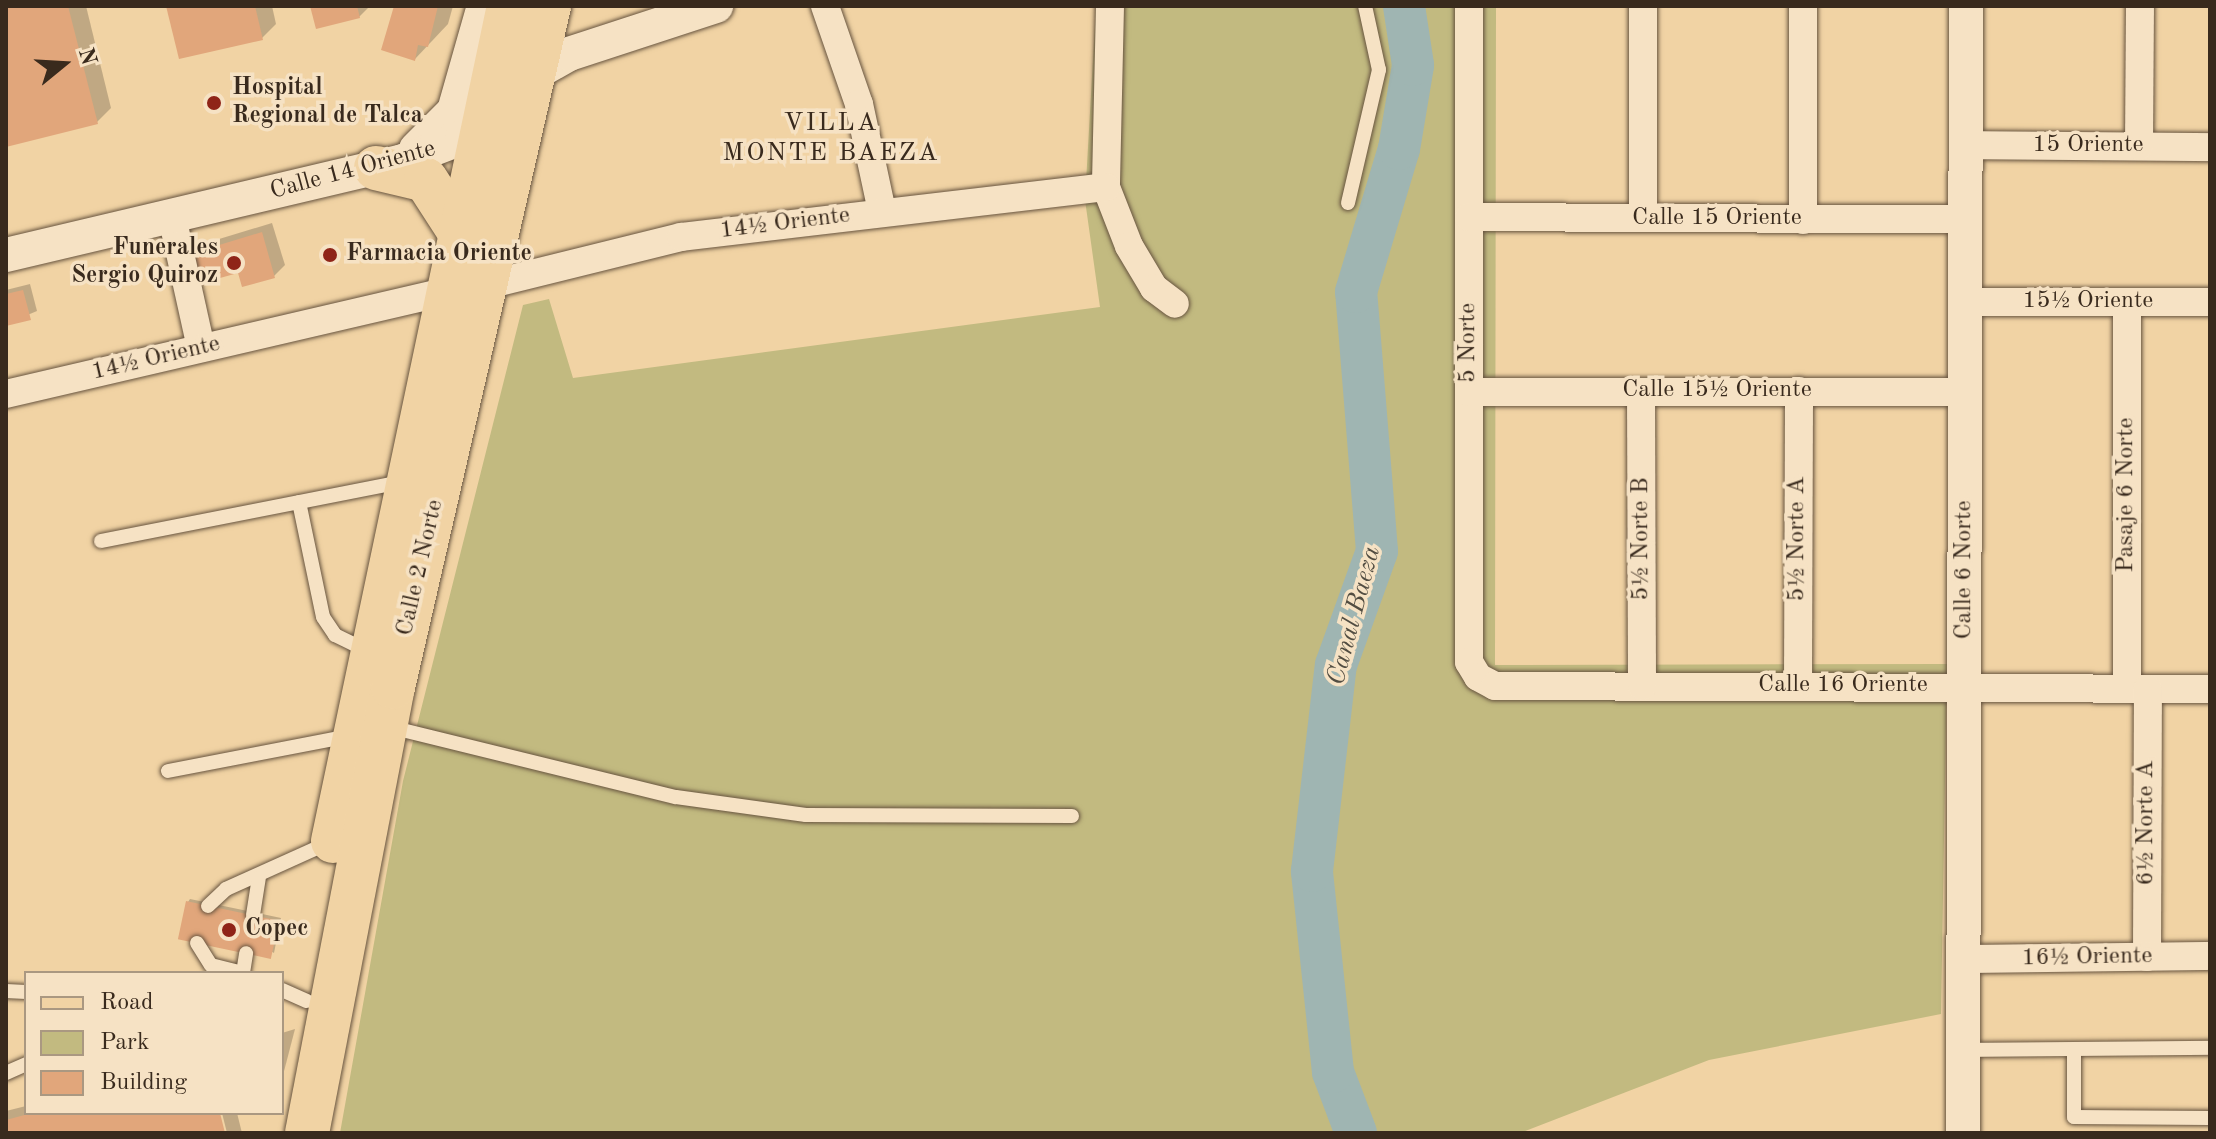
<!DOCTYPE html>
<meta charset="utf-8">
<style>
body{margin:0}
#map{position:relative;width:2216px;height:1139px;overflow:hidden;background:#f1d3a4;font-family:"Old Standard TT",serif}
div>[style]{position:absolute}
.green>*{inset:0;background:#c2ba80}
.shadow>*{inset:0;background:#0003}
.river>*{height:42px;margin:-21px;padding:0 21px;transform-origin:21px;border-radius:21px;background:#9fb5b2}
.building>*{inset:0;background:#e1a67b;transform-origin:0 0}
.roads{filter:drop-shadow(0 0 2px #67543f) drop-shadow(0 0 2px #67543f)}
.service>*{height:14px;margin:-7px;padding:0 7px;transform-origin:7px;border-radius:7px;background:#f6e2c4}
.minor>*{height:28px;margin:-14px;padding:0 14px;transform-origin:14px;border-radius:14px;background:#f6e2c4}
.tertiary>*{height:34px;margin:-17px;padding:0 17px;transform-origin:17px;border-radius:17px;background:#f6e2c4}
.primary>*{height:44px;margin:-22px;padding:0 22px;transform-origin:22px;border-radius:22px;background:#f1d3a4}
.dots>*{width:22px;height:22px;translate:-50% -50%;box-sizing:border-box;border:4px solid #f6e2c4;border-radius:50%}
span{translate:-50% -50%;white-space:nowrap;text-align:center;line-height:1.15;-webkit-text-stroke:7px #f6e2c4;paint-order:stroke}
.poi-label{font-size:24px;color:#392a1d;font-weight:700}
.left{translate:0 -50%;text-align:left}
.right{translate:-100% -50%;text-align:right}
.street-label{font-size:24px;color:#392a1d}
.neighbourhood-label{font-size:26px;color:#392a1d;letter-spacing:2px}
.water-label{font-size:26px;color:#524d42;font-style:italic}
.frame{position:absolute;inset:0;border:8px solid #392a1d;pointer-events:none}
.legend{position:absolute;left:24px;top:971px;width:260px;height:144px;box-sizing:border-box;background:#f6e2c4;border:2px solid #aa9881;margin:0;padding:10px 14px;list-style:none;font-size:24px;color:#392a1d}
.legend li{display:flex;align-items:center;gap:16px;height:40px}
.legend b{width:40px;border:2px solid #aa9881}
.north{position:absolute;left:24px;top:24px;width:80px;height:80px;-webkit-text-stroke:6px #f6e2c4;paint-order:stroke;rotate:72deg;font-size:22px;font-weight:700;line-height:32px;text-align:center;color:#392a1d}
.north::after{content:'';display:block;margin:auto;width:28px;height:36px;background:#392a1d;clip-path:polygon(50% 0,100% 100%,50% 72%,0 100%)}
</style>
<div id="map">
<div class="green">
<div style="clip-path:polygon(1096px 6px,1496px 6px,1495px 665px,1947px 664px,1941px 1014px,1709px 1060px,1520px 1133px,340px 1133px,403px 781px,523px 305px,549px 299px,573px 378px,1100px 307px,1085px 200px)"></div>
</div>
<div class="shadow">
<div style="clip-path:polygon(6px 6px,86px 6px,111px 108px,97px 122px,6px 145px)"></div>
<div style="clip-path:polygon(168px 6px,272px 6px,276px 24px,262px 38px)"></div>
<div style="clip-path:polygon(312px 6px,370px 6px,359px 17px)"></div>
<div style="clip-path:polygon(396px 6px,453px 6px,448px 24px,415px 59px)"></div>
<div style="clip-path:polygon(272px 223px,285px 265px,274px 276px,196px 253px,206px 243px)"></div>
<div style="clip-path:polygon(30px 284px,37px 311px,6px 324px,6px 290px)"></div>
<div style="clip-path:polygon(190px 899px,281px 918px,274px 953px,188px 902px)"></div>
<div style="clip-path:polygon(295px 1029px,282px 1079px,282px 1033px)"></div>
<div style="clip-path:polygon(26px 1106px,26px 1113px,218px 1113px,223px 1133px,6px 1133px,6px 1111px)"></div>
<div style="clip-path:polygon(222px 1113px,237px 1113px,242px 1133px,227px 1133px)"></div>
</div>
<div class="river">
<div style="left:1356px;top:1133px;width:65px;rotate:-110.7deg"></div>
<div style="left:1333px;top:1072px;width:202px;rotate:-96deg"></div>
<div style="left:1312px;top:871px;width:207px;rotate:-83.4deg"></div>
<div style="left:1336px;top:665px;width:121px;rotate:-70.2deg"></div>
<div style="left:1377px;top:551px;width:260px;rotate:-94.6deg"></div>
<div style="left:1356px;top:292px;width:149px;rotate:-73.3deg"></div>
<div style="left:1399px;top:149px;width:85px;rotate:-80.5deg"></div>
<div style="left:1413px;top:65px;width:60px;rotate:-98.7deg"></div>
</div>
<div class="building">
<div style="clip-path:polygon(6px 6px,68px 6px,98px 124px,6px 147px)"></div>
<div style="clip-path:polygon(166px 6px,255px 6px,263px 40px,179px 59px)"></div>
<div style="clip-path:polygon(310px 6px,357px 6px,360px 18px,316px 29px)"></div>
<div style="clip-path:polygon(394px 6px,438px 6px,428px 47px,418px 45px,415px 61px,381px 50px)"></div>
<div style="clip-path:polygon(262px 232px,275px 278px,242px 287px,238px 273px,202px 283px,193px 253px)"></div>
<div style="clip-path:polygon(23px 290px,31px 320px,6px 326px,6px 294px)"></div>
<div style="left:186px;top:901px;width:95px;height:39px;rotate:12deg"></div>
<div style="clip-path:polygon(32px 1113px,220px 1113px,225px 1133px,6px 1133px,6px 1120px)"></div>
</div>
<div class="roads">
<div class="service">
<div style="left:1348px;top:203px;width:137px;rotate:-76.9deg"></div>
<div style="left:1379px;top:70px;width:66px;rotate:-102.3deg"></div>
<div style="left:299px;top:502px;width:117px;rotate:78.2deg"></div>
<div style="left:323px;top:617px;width:22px;rotate:56deg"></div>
<div style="left:335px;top:635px;width:37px;rotate:26deg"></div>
<div style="left:101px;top:541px;width:306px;rotate:-11.1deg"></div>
<div style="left:390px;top:727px;width:294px;rotate:13.8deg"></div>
<div style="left:676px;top:797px;width:131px;rotate:7.9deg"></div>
<div style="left:806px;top:815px;width:266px;rotate:0.2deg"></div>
<div style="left:168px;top:771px;width:184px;rotate:-10.9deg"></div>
<div style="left:208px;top:906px;width:25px;rotate:-43deg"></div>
<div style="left:226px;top:889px;width:114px;rotate:-24.3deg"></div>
<div style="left:253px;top:915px;width:37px;rotate:-81deg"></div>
<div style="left:197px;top:943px;width:26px;rotate:58deg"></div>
<div style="left:211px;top:965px;width:33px;rotate:14deg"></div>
<div style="left:243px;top:973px;width:20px;rotate:-81deg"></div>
<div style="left:282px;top:990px;width:27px;rotate:24deg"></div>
<div style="left:6px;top:991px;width:20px;rotate:3deg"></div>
<div style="left:1964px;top:1050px;width:246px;rotate:-0.5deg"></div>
<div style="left:2074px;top:1050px;width:67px;rotate:90deg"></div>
<div style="left:2074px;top:1117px;width:136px;rotate:0.4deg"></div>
<div style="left:6px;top:1073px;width:22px;rotate:-24deg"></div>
</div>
<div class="minor">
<div style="left:825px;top:6px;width:104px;rotate:70.9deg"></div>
<div style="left:859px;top:104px;width:109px;rotate:77.9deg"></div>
<div style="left:1110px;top:6px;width:181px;rotate:91.3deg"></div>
<div style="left:1106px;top:187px;width:63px;rotate:68.7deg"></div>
<div style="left:1129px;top:246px;width:49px;rotate:59.2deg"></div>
<div style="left:1154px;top:288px;width:26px;rotate:37deg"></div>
<div style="left:1469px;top:6px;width:656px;rotate:90deg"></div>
<div style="left:1469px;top:662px;width:17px;rotate:59deg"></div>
<div style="left:1478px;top:677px;width:19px;rotate:28deg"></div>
<div style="left:1495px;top:686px;width:715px;rotate:0.24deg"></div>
<div style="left:1803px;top:6px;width:214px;rotate:90deg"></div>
<div style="left:1966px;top:145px;width:244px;rotate:0.5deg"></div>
<div style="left:2139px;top:146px;width:140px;rotate:-89.6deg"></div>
<div style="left:172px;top:217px;width:134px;rotate:77.5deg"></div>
<div style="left:1469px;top:217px;width:497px;rotate:0.3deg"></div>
<div style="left:1643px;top:218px;width:212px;rotate:-90deg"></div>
<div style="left:487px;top:285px;width:200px;rotate:-13.9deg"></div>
<div style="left:681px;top:237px;width:428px;rotate:-6.7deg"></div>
<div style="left:1966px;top:302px;width:244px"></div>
<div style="left:1469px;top:392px;width:496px"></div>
<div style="left:1641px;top:392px;width:294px;rotate:89.8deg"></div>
<div style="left:6px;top:394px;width:453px;rotate:-13.1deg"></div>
<div style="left:1798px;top:686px;width:295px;rotate:-89.8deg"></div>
<div style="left:2127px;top:689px;width:387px;rotate:-90deg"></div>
<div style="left:2147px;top:957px;width:268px;rotate:-89.8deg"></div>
<div style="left:1964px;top:959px;width:246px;rotate:-0.7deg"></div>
</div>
<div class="tertiary">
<div style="left:416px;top:149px;width:54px;rotate:-45deg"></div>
<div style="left:454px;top:111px;width:109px;rotate:-74.1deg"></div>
<div style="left:6px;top:255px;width:405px;rotate:-13.3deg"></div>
<div style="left:400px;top:162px;width:66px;rotate:-21.2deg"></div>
<div style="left:462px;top:138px;width:96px;rotate:-41.6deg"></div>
<div style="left:534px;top:74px;width:40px;rotate:-29.7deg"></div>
<div style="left:569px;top:54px;width:155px;rotate:-18.1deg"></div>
<div style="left:1963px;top:1133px;width:1127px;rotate:-89.85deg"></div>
</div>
<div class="primary">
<div style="left:376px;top:168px;width:51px;rotate:13.5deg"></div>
<div style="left:426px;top:180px;width:61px;rotate:57.1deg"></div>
<div style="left:333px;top:841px;width:853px;rotate:-78.1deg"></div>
<div style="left:307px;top:1133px;width:454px;rotate:-79.1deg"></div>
<div style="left:393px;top:687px;width:699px;rotate:-77.1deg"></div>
</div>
</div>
<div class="dots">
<div style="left:214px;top:103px;background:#8f2418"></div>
<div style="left:330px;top:255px;background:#8f2418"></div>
<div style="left:234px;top:263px;background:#8f2418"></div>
<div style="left:229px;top:930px;background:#8f2418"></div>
</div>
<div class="poi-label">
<span class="left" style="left:232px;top:103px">Hospital<br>Regional de Talca</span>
<span class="right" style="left:218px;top:263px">Funerales<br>Sergio Quiroz</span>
<span class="left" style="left:346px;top:255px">Farmacia Oriente</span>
<span class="left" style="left:245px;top:930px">Copec</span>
</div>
<div class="street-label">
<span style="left:2088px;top:146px">15 Oriente</span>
<span style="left:353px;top:171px;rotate:-15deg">Calle 14 Oriente</span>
<span style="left:1717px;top:219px">Calle 15 Oriente</span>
<span style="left:785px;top:224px;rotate:-7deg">14½ Oriente</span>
<span style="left:2088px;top:302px">15½ Oriente</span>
<span style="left:1469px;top:343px;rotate:-90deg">5 Norte</span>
<span style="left:156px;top:359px;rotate:-13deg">14½ Oriente</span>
<span style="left:1717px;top:391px">Calle 15½ Oriente</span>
<span style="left:2127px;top:495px;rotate:-90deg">Pasaje 6 Norte</span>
<span style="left:1642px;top:539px;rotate:-90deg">5½ Norte B</span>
<span style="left:1798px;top:539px;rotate:-90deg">5½ Norte A</span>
<span style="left:421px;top:568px;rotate:-77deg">Calle 2 Norte</span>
<span style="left:1965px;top:570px;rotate:-90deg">Calle 6 Norte</span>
<span style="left:1843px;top:686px">Calle 16 Oriente</span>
<span style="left:2147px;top:823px;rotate:-90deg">6½ Norte A</span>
<span style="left:2087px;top:958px;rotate:-1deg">16½ Oriente</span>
</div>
<div class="neighbourhood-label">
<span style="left:831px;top:139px">VILLA<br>MONTE BAEZA</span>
</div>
<div class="water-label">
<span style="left:1355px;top:616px;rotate:-75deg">Canal Baeza</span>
</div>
<div class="frame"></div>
<ul class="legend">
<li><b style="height:10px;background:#f1d3a4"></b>Road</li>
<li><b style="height:22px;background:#c2ba80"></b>Park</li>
<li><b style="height:22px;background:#e1a67b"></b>Building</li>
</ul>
<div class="north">N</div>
</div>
